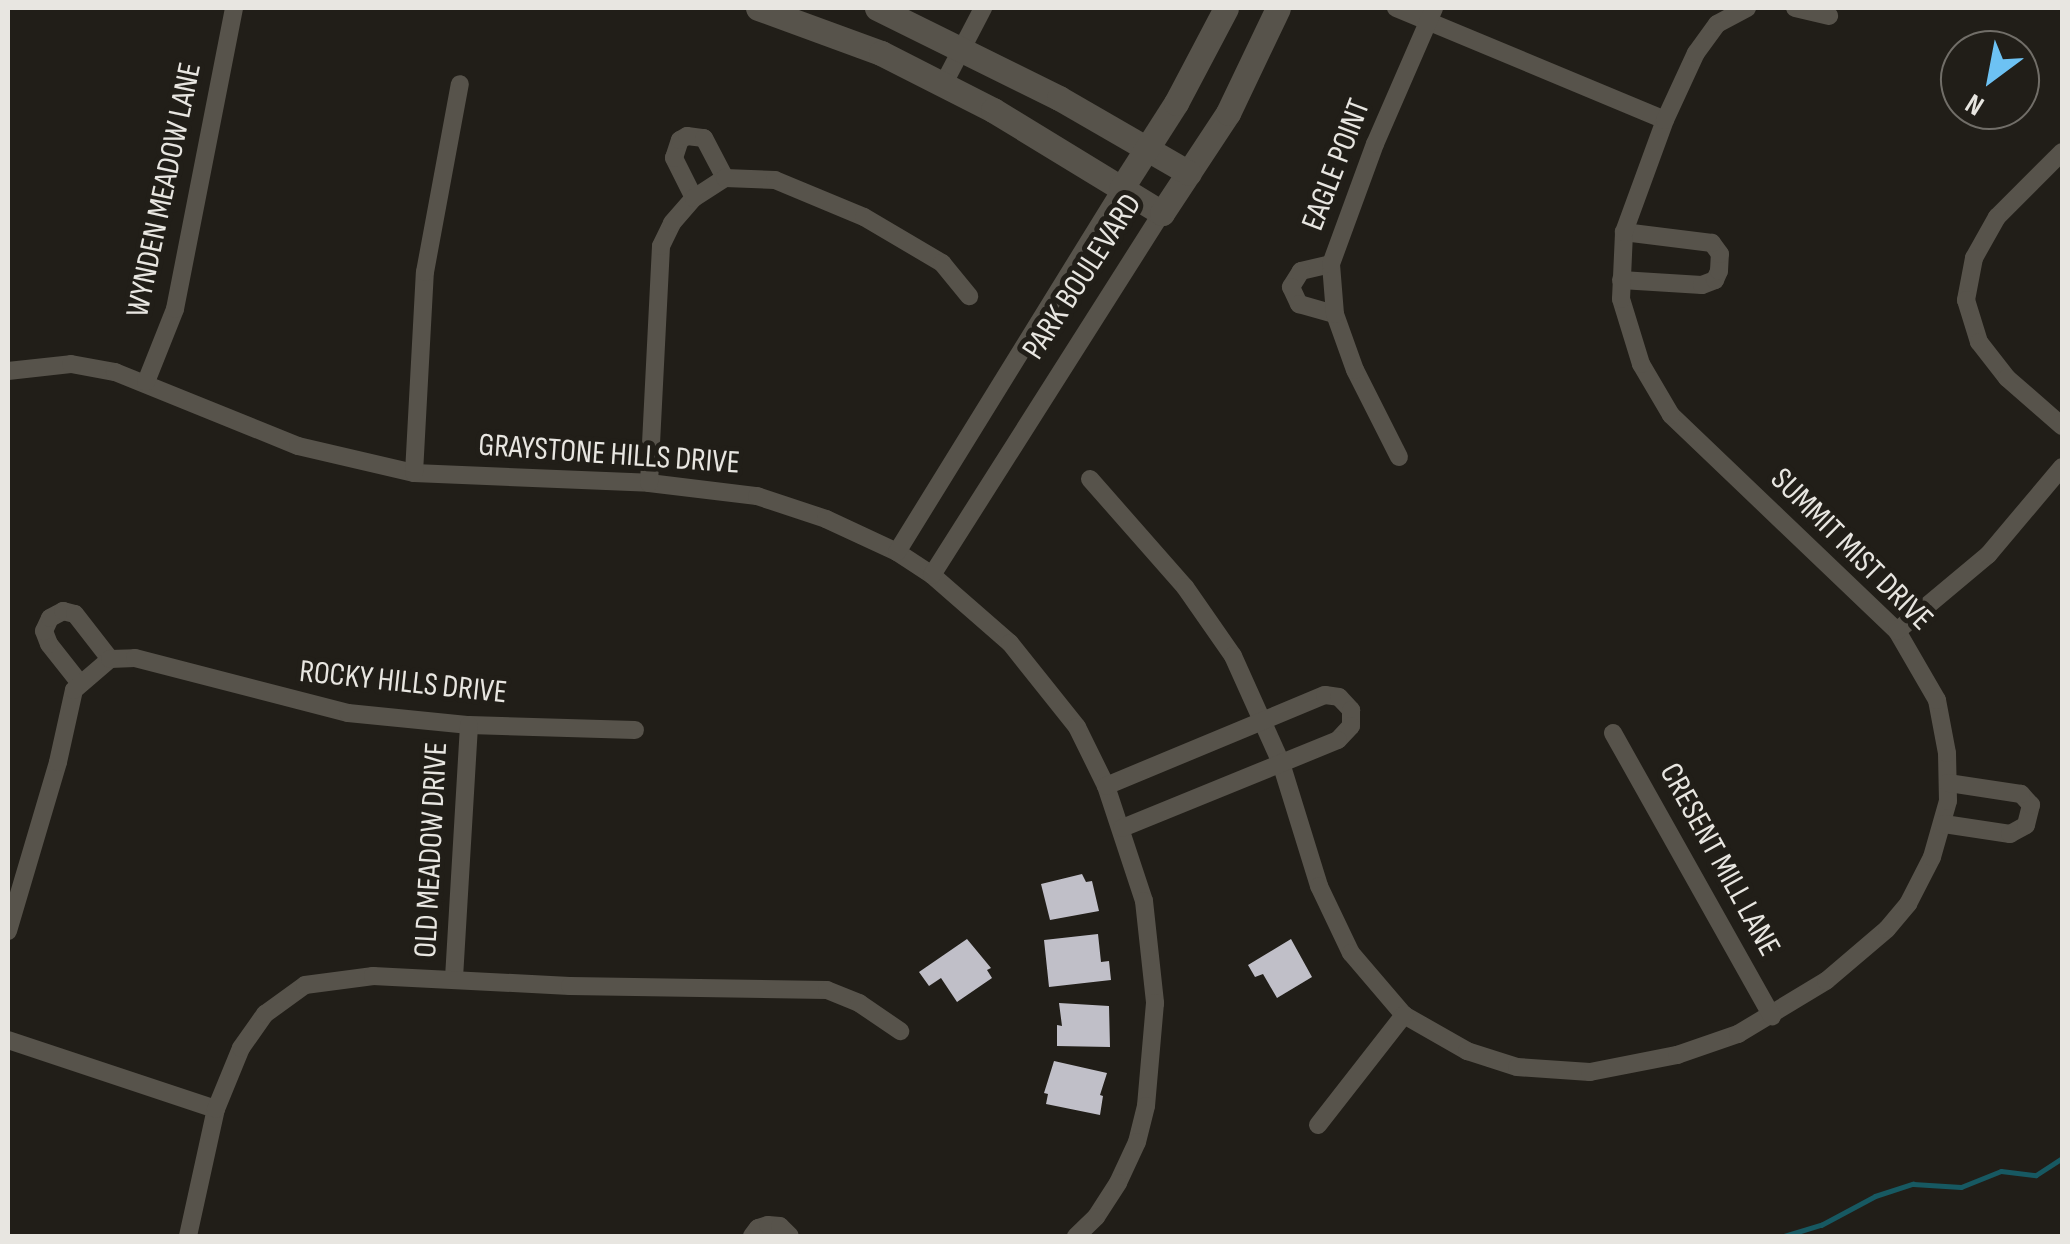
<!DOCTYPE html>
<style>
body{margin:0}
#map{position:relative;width:2070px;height:1244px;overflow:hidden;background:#211e18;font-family:"Sofia Sans Condensed",sans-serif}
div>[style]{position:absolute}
.stream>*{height:5px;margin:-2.5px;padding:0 2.5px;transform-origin:2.5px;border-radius:2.5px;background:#175962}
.building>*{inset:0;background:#c0bfc8}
.street>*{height:18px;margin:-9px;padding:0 9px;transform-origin:9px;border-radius:9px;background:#57534b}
.secondary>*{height:25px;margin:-12.5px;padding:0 12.5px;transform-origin:12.5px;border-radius:12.5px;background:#57534b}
span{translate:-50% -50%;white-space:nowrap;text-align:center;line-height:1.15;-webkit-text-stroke:10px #211e18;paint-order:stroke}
.street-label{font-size:32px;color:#e8e6e1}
.frame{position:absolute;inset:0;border:10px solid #e8e6e1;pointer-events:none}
.north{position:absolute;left:1940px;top:30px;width:100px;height:100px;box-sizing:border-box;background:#211e18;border:2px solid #716e68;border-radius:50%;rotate:212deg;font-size:28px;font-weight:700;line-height:40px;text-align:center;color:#e8e6e1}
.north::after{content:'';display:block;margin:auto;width:35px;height:45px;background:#6dc2f3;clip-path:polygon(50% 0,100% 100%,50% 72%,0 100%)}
</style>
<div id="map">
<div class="stream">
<div style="left:1784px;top:1236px;width:39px;rotate:-17deg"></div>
<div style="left:1821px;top:1225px;width:61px;rotate:-28.2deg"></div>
<div style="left:1875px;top:1196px;width:40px;rotate:-18deg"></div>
<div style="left:1913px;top:1184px;width:48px;rotate:3.6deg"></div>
<div style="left:1961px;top:1187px;width:43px;rotate:-21.8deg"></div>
<div style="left:2001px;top:1171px;width:35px;rotate:7deg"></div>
<div style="left:2036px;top:1175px;width:31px;rotate:-33deg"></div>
</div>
<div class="building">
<div style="clip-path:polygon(1082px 874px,1086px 882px,1092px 881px,1099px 911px,1050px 920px,1041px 884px)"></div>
<div style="clip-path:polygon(1098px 934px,1101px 962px,1109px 961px,1111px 980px,1049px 987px,1044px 940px)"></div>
<div style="clip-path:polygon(967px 939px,991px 968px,987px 970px,992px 978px,957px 1002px,941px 978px,929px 986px,919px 972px)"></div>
<div style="clip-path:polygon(1291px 939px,1312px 977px,1277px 998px,1263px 974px,1255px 977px,1248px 965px)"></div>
<div style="clip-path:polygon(1059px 1003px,1109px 1006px,1110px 1047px,1057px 1046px,1057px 1025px,1062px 1026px)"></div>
<div style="clip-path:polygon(1054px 1061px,1107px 1073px,1100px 1095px,1103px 1096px,1100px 1115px,1046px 1104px,1048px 1094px,1044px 1093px)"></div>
</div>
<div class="street">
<div style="left:1396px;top:8px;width:291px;rotate:22.6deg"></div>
<div style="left:1795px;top:8px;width:35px;rotate:13deg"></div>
<div style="left:943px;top:85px;width:87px;rotate:-62.5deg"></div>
<div style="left:2062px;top:152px;width:92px;rotate:135deg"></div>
<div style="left:1997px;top:217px;width:47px;rotate:119.3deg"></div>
<div style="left:1974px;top:258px;width:43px;rotate:100.8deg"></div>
<div style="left:1966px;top:300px;width:44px;rotate:72.8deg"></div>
<div style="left:1979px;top:342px;width:46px;rotate:52.1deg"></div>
<div style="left:2007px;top:378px;width:73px;rotate:41.1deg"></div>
<div style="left:694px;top:198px;width:45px;rotate:-116.6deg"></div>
<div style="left:674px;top:158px;width:19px;rotate:-72deg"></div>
<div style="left:680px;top:140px;width:8px;rotate:-30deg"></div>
<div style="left:687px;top:136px;width:17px;rotate:7deg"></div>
<div style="left:704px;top:138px;width:45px;rotate:62.3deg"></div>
<div style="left:1331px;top:264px;width:31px;rotate:167deg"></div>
<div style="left:1301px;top:271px;width:19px;rotate:122deg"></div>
<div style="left:1291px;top:287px;width:19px;rotate:65deg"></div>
<div style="left:1299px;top:304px;width:37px;rotate:16deg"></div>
<div style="left:1621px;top:280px;width:81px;rotate:3.5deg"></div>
<div style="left:1702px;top:285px;width:14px;rotate:-21deg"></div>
<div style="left:1715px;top:280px;width:10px;rotate:-66deg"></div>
<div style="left:1719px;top:271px;width:17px;rotate:-87deg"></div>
<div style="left:1720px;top:254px;width:14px;rotate:-126deg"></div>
<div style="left:1712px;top:243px;width:89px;rotate:-172.9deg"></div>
<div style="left:8px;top:371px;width:63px;rotate:-6.3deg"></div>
<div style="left:71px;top:364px;width:45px;rotate:10.3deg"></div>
<div style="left:115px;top:372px;width:197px;rotate:22deg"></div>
<div style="left:298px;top:446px;width:119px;rotate:13.1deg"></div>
<div style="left:414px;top:473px;width:235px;rotate:2.4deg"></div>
<div style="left:649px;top:483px;width:109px;rotate:6.9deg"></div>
<div style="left:757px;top:496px;width:73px;rotate:18.4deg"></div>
<div style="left:826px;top:519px;width:78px;rotate:24.9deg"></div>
<div style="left:897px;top:552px;width:42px;rotate:33.3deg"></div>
<div style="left:932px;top:575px;width:103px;rotate:41.1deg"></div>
<div style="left:1010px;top:643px;width:107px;rotate:51.4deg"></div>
<div style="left:1077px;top:727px;width:66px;rotate:63.8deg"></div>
<div style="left:1106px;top:786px;width:121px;rotate:71.7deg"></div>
<div style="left:1144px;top:901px;width:103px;rotate:83.8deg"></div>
<div style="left:1155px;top:1003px;width:103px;rotate:95deg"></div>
<div style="left:1146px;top:1106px;width:37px;rotate:104deg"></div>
<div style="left:1137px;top:1142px;width:45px;rotate:114.9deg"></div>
<div style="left:1118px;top:1183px;width:40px;rotate:122.9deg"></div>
<div style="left:1096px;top:1217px;width:28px;rotate:136deg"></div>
<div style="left:146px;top:382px;width:79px;rotate:-68.3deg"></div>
<div style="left:175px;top:309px;width:307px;rotate:-78.9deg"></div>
<div style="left:1399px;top:457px;width:97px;rotate:-116.8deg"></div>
<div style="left:1355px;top:370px;width:59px;rotate:-109.7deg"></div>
<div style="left:1335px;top:314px;width:50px;rotate:-94.6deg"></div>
<div style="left:1331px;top:264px;width:128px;rotate:-69.9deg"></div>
<div style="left:1375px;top:144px;width:148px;rotate:-66.5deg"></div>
<div style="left:414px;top:473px;width:201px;rotate:-86.9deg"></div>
<div style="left:425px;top:272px;width:191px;rotate:-79.5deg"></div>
<div style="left:1090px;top:479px;width:144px;rotate:48.7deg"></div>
<div style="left:1185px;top:587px;width:84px;rotate:55.2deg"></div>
<div style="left:1233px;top:656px;width:117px;rotate:65.8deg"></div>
<div style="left:1281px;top:763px;width:129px;rotate:72.8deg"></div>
<div style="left:1319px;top:886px;width:74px;rotate:64.5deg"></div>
<div style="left:1351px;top:953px;width:82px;rotate:49.5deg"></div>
<div style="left:1404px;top:1015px;width:73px;rotate:29.7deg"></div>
<div style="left:1467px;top:1051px;width:52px;rotate:17.7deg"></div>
<div style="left:1517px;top:1067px;width:73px;rotate:3.9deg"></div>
<div style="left:1590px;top:1072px;width:89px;rotate:-11.1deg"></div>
<div style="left:1677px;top:1055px;width:65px;rotate:-19deg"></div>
<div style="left:1738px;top:1034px;width:103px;rotate:-31.1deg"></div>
<div style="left:1826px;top:981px;width:80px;rotate:-40.4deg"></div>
<div style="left:1887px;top:929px;width:33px;rotate:-50deg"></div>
<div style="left:1908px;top:904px;width:53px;rotate:-62.9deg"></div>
<div style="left:1932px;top:857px;width:58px;rotate:-74.1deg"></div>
<div style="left:1948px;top:801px;width:48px;rotate:-91.2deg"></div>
<div style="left:1947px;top:753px;width:54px;rotate:-100.7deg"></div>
<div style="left:1937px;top:700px;width:80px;rotate:-120.1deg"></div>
<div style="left:1897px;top:631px;width:313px;rotate:-136.3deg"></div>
<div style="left:1671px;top:415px;width:59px;rotate:-120.5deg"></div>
<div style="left:1641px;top:364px;width:68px;rotate:-107.1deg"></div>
<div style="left:1621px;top:299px;width:67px;rotate:-87.4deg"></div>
<div style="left:1624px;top:232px;width:119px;rotate:-69.9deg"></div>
<div style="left:1665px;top:120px;width:74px;rotate:-65.2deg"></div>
<div style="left:1696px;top:53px;width:36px;rotate:-54deg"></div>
<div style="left:1717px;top:24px;width:34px;rotate:-28deg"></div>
<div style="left:649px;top:483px;width:237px;rotate:-87.1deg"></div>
<div style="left:661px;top:246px;width:25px;rotate:-64deg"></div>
<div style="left:672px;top:223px;width:33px;rotate:-49deg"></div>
<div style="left:694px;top:198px;width:37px;rotate:-33deg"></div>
<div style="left:725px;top:178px;width:50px;rotate:2.3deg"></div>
<div style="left:775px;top:180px;width:96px;rotate:22.6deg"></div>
<div style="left:864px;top:217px;width:91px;rotate:30.5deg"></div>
<div style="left:942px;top:263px;width:43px;rotate:50.7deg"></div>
<div style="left:897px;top:552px;width:427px;rotate:-58.3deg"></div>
<div style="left:932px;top:575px;width:429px;rotate:-57.6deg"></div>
<div style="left:1897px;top:631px;width:119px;rotate:-39.9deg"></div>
<div style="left:1988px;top:555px;width:115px;rotate:-49.9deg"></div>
<div style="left:79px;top:682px;width:48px;rotate:-128.3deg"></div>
<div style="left:49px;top:644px;width:14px;rotate:-111deg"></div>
<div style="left:44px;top:631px;width:14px;rotate:-65deg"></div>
<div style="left:50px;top:618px;width:15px;rotate:-28deg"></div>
<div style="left:63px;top:611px;width:12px;rotate:14deg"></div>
<div style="left:75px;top:614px;width:57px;rotate:52.1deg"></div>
<div style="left:1613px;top:733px;width:325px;rotate:60.7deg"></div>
<div style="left:1106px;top:786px;width:237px;rotate:-22.6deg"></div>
<div style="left:1325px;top:695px;width:14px;rotate:8deg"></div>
<div style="left:1339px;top:697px;width:18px;rotate:47deg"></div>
<div style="left:1351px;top:710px;width:16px;rotate:90deg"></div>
<div style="left:1351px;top:726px;width:19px;rotate:133deg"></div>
<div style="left:1338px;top:740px;width:233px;rotate:157.8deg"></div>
<div style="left:1944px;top:824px;width:67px;rotate:8.6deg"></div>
<div style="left:2010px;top:834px;width:18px;rotate:-29deg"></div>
<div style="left:2026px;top:825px;width:21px;rotate:-76deg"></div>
<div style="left:2031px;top:805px;width:15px;rotate:-132deg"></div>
<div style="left:2021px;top:794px;width:74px;rotate:-171.4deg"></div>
<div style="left:8px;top:931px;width:176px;rotate:-73.5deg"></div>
<div style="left:58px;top:762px;width:74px;rotate:-77.5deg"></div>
<div style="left:74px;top:690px;width:48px;rotate:-40.7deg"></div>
<div style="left:110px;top:659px;width:25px;rotate:-2deg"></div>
<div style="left:135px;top:658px;width:220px;rotate:14.5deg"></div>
<div style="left:348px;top:713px;width:122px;rotate:5.7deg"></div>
<div style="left:469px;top:725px;width:166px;rotate:1.7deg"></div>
<div style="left:454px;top:978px;width:253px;rotate:-86.6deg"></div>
<div style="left:8px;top:1040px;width:219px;rotate:18.4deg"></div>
<div style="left:1318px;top:1125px;width:140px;rotate:-52deg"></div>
<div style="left:188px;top:1236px;width:130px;rotate:-77.6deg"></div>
<div style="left:216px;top:1109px;width:66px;rotate:-67.7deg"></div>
<div style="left:241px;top:1048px;width:42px;rotate:-54.8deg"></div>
<div style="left:265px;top:1014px;width:49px;rotate:-35.9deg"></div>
<div style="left:305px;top:985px;width:69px;rotate:-7.5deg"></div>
<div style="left:373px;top:976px;width:197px;rotate:2.9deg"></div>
<div style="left:570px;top:986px;width:257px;rotate:0.9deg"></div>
<div style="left:827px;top:990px;width:35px;rotate:22deg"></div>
<div style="left:859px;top:1003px;width:50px;rotate:34.3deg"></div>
<div style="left:752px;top:1236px;width:10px;rotate:-53deg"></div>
<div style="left:758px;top:1228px;width:10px;rotate:-17deg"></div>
<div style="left:768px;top:1225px;width:12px;rotate:5deg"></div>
<div style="left:780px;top:1226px;width:14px;rotate:45deg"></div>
</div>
<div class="secondary">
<div style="left:758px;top:8px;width:131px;rotate:20.1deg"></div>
<div style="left:881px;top:53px;width:126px;rotate:27deg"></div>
<div style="left:993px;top:110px;width:198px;rotate:31.4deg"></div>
<div style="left:1162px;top:213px;width:120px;rotate:-56.6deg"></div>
<div style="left:1228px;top:113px;width:116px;rotate:-64.5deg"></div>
<div style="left:877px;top:8px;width:203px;rotate:26.3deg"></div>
<div style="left:1059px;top:98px;width:150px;rotate:30deg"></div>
<div style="left:1121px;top:189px;width:102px;rotate:-57.4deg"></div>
<div style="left:1176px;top:103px;width:107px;rotate:-62.2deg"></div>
</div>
<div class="street-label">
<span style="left:1337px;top:165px;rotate:-69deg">EAGLE POINT</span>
<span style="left:165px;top:190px;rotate:-78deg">WYNDEN MEADOW LANE</span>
<span style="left:1083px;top:277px;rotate:-57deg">PARK BOULEVARD</span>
<span style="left:609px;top:455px;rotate:4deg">GRAYSTONE HILLS DRIVE</span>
<span style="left:1851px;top:550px;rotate:45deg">SUMMIT MIST DRIVE</span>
<span style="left:403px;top:683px;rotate:6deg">ROCKY HILLS DRIVE</span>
<span style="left:432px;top:850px;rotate:-87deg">OLD MEADOW DRIVE</span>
<span style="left:1719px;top:860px;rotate:61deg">CRESENT MILL LANE</span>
</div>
<div class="frame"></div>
<div class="north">N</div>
</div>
